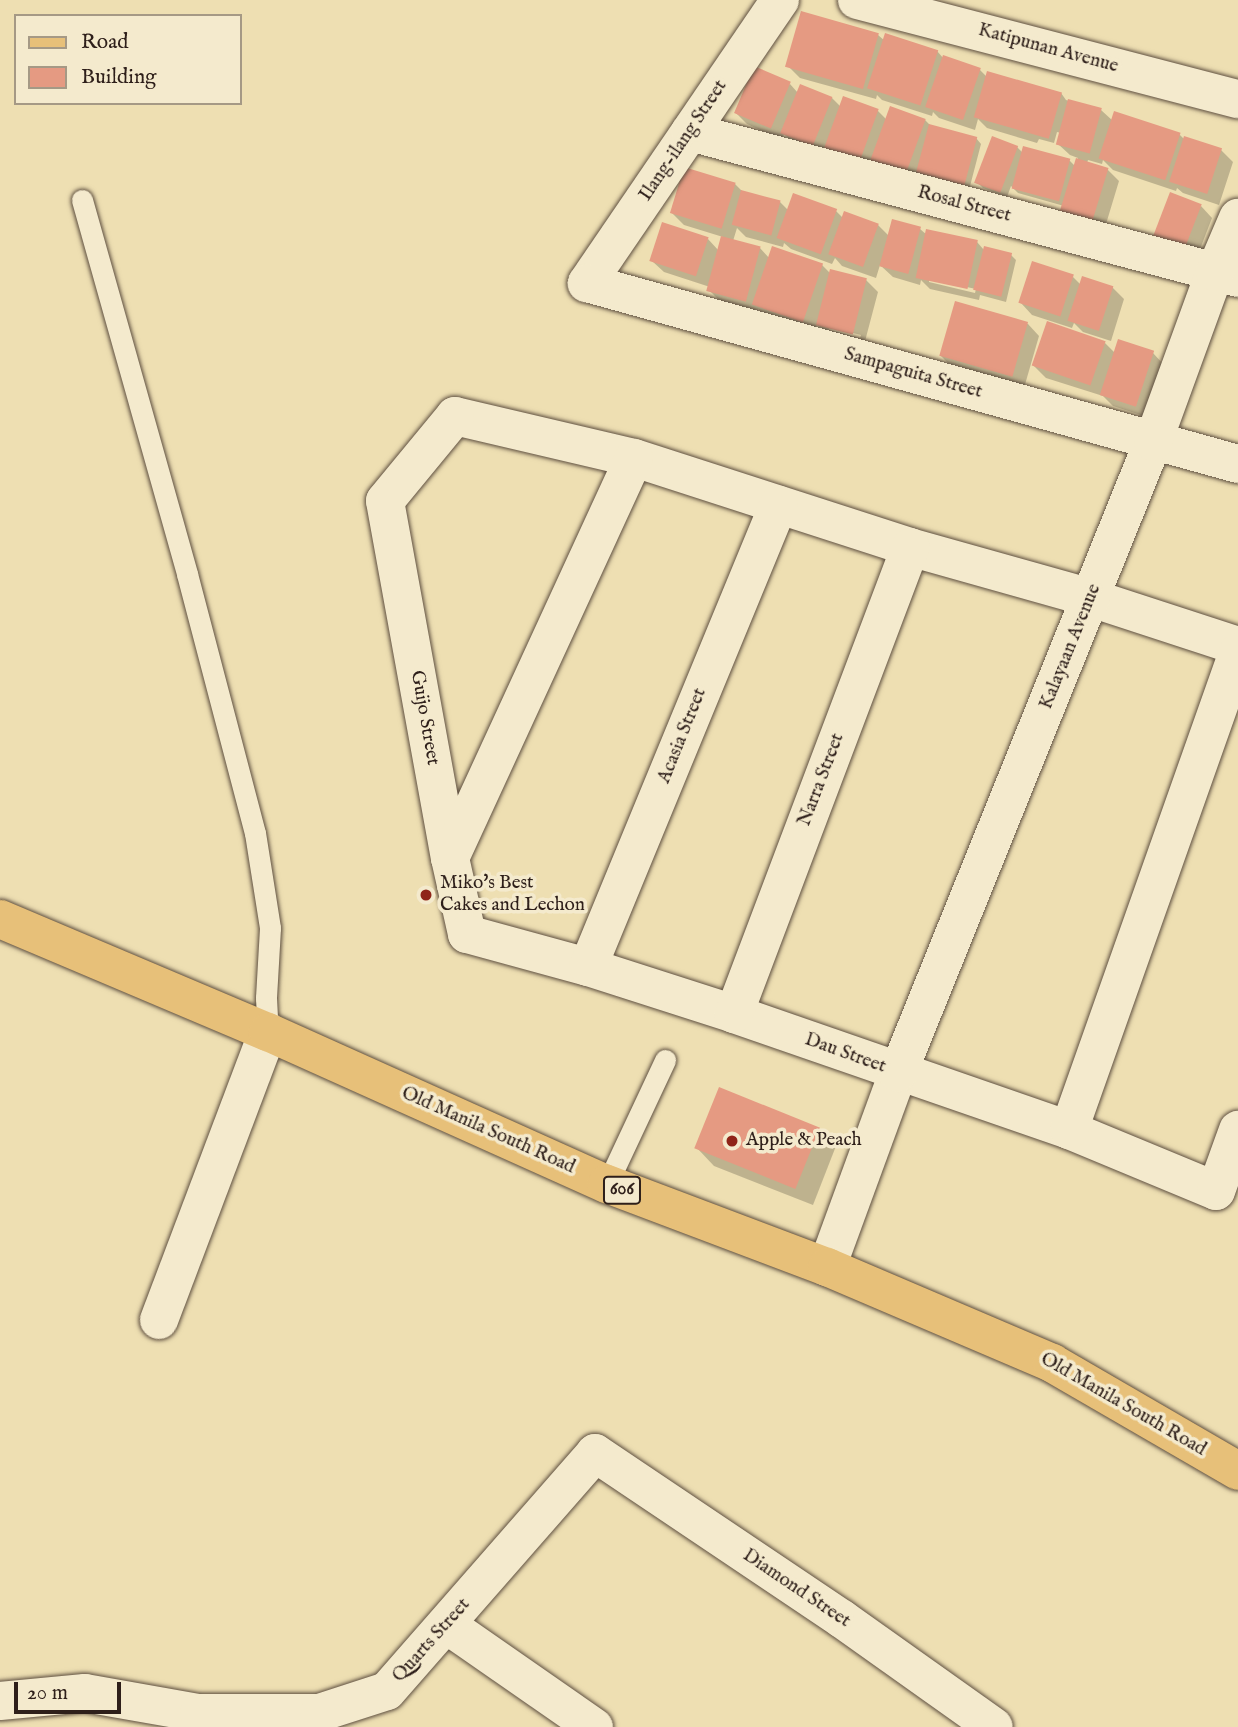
<!DOCTYPE html>
<style>
body{margin:0}
#map{position:relative;width:1238px;height:1727px;overflow:hidden;background:#eedfb2;font-family:"IM FELL English",serif}
div>[style]{position:absolute}
.shadow>*{inset:0;background:#0003}
.building>*{inset:0;background:#e59a82;transform-origin:0 0}
.roads{filter:drop-shadow(0 0 2px #5e4f40) drop-shadow(0 0 2px #5e4f40)}
.lane>*{height:21px;margin:-10.5px;padding:0 10.5px;transform-origin:10.5px;border-radius:10.5px;background:#f4eacd}
.street>*{height:38px;margin:-19px;padding:0 19px;transform-origin:19px;border-radius:19px;background:#f4eacd}
.secondary>*{height:38px;margin:-19px;padding:0 19px;transform-origin:19px;border-radius:19px;background:#f4eacd}
.primary>*{height:38px;margin:-19px;padding:0 19px;transform-origin:19px;border-radius:19px;background:#e7c079}
.dots>*{width:19px;height:19px;translate:-50% -50%;box-sizing:border-box;border:4px solid #f4eacd;border-radius:50%}
span{translate:-50% -50%;white-space:nowrap;text-align:center;line-height:1.15;-webkit-text-stroke:7px #f4eacd;paint-order:stroke}
.shield-label span{padding:2px 5px;background:#f4eacd;border:2px solid;border-radius:5px;-webkit-text-stroke-width:0}
.shield-label{font-size:18px;color:#2e1f1a;font-weight:700}
.street-label{font-size:19px;color:#2e1f1a}
.poi-label{font-size:19px;color:#2e1f1a}
.left{translate:0 -50%;text-align:left}
.legend{position:absolute;left:14px;top:14px;width:228px;height:91px;box-sizing:border-box;background:#f4eacd;border:2px solid #a59985;margin:0;padding:9px 12px;list-style:none;font-size:21px;color:#2e1f1a}
.legend li{display:flex;align-items:center;gap:14px;height:35px}
.legend b{width:35px;border:2px solid #a59985}
.scale{position:absolute;left:14px;top:1682px;width:107px;height:32px;box-sizing:border-box;border:4px solid #2e1f1a;border-top:0;padding-left:9px;font-size:21px;line-height:24px;white-space:nowrap;color:#2e1f1a;-webkit-text-stroke:5px #f4eacd;paint-order:stroke}
</style>
<div id="map">
<div class="shadow">
<div style="clip-path:polygon(878px 35px,885px 41px,937px 51px,944px 59px,980px 70px,987px 77px,1061px 93px,1066px 100px,1101px 110px,1113px 121px,1179px 134px,1185px 140px,1221px 150px,1233px 162px,1219px 205px,1183px 193px,1177px 188px,1176px 191px,1113px 170px,1103px 160px,1102px 164px,1088px 160px,1087px 163px,1107px 169px,1119px 181px,1103px 234px,1064px 206px,1018px 193px,1011px 186px,1007px 197px,983px 188px,977px 182px,1017px 147px,1023px 153px,1024px 148px,1070px 161px,1076px 167px,1078px 158px,1070px 155px,1058px 144px,1061px 133px,1057px 132px,1054px 143px,1039px 139px,1037px 143px,987px 128px,978px 119px,975px 130px,939px 118px,933px 112px,932px 116px,882px 100px,877px 95px,876px 99px,800px 78px,788px 66px)"></div>
<div style="clip-path:polygon(790px 84px,798px 93px,832px 98px,841px 107px,878px 111px,887px 120px,925px 120px,931px 126px,976px 138px,981px 144px,969px 190px,795px 145px,784px 134px,782px 140px,747px 124px,735px 112px)"></div>
<div style="clip-path:polygon(evenodd,735px 184px,744px 193px,780px 202px,789px 211px,836px 211px,843px 218px,878px 225px,889px 236px,920px 229px,927px 235px,977px 242px,984px 250px,1011px 255px,1016px 260px,1006px 302px,980px 295px,979px 300px,930px 289px,921px 280px,920px 285px,893px 277px,880px 265px,876px 278px,842px 266px,835px 258px,832px 264px,791px 249px,784px 243px,783px 247px,746px 237px,737px 228px,733px 241px,760px 248px,770px 259px,822px 265px,831px 274px,866px 280px,878px 292px,864px 345px,829px 336px,817px 324px,814px 333px,766px 317px,758px 309px,757px 312px,721px 302px,709px 290px,710px 287px,664px 272px,652px 261px,708px 239px,719px 251px,723px 237px,684px 225px,672px 213px,735px 184px,929px 279px,976px 289px,975px 293px,929px 282px,929px 279px,735px 184px,829px 327px,861px 335px,860px 338px,829px 330px,829px 327px)"></div>
<div style="clip-path:polygon(1201px 206px,1212px 218px,1195px 262px,1165px 250px)"></div>
<div style="clip-path:polygon(1073px 277px,1081px 285px,1112px 287px,1124px 299px,1111px 341px,1083px 332px,1074px 323px,1072px 328px,1032px 315px,1021px 303px)"></div>
<div style="clip-path:polygon(956px 303px,1028px 324px,1039px 336px,1024px 388px,953px 368px,941px 356px)"></div>
<div style="clip-path:polygon(1105px 343px,1115px 353px,1153px 353px,1164px 365px,1147px 417px,1113px 406px,1103px 396px,1046px 378px,1034px 366px)"></div>
<div style="clip-path:polygon(819px 1129px,836px 1146px,813px 1205px,714px 1166px,697px 1148px)"></div>
</div>
<div class="building">
<div style="left:801px;top:11px;width:81px;height:58px;rotate:16deg"></div>
<div style="left:885px;top:33px;width:56px;height:58px;rotate:18deg"></div>
<div style="left:943px;top:55px;width:40px;height:55px;rotate:19deg"></div>
<div style="left:754px;top:66px;width:40px;height:51px;rotate:23deg"></div>
<div style="left:987px;top:71px;width:78px;height:48px;rotate:16deg"></div>
<div style="left:800px;top:84px;width:35px;height:53px;rotate:22deg"></div>
<div style="left:843px;top:96px;width:38px;height:60px;rotate:20deg"></div>
<div style="left:1068px;top:99px;width:35px;height:47px;rotate:15deg"></div>
<div style="left:890px;top:106px;width:38px;height:60px;rotate:20deg"></div>
<div style="left:1114px;top:111px;width:70px;height:50px;rotate:18deg"></div>
<div style="left:929px;top:124px;width:50px;height:50px;rotate:15deg"></div>
<div style="left:992px;top:136px;width:28px;height:50px;rotate:21deg"></div>
<div style="left:1184px;top:136px;width:40px;height:48px;rotate:18deg"></div>
<div style="left:1023px;top:146px;width:49px;height:44px;rotate:15deg"></div>
<div style="left:1076px;top:158px;width:34px;height:58px;rotate:17deg"></div>
<div style="left:684px;top:167px;width:54px;height:48px;rotate:17deg"></div>
<div style="left:741px;top:190px;width:41px;height:36px;rotate:15deg"></div>
<div style="left:1170px;top:192px;width:34px;height:50px;rotate:21deg"></div>
<div style="left:793px;top:193px;width:47px;height:48px;rotate:20deg"></div>
<div style="left:844px;top:211px;width:37px;height:46px;rotate:20deg"></div>
<div style="left:892px;top:219px;width:30px;height:49px;rotate:15deg"></div>
<div style="left:662px;top:222px;width:49px;height:41px;rotate:18deg"></div>
<div style="left:926px;top:229px;width:53px;height:50px;rotate:12deg"></div>
<div style="left:721px;top:236px;width:41px;height:57px;rotate:15deg"></div>
<div style="left:772px;top:246px;width:54px;height:62px;rotate:19deg"></div>
<div style="left:984px;top:246px;width:29px;height:45px;rotate:14deg"></div>
<div style="left:1032px;top:261px;width:44px;height:44px;rotate:18deg"></div>
<div style="left:830px;top:269px;width:38px;height:58px;rotate:14deg"></div>
<div style="left:1082px;top:276px;width:33px;height:47px;rotate:18deg"></div>
<div style="left:955px;top:301px;width:76px;height:57px;rotate:16deg"></div>
<div style="left:1047px;top:321px;width:62px;height:47px;rotate:19deg"></div>
<div style="left:1118px;top:339px;width:38px;height:59px;rotate:18deg"></div>
<div style="left:719px;top:1087px;width:109px;height:66px;rotate:22deg"></div>
</div>
<div class="roads">
<div class="lane">
<div style="left:82px;top:200px;width:388px;rotate:74.3deg"></div>
<div style="left:187px;top:574px;width:268px;rotate:75.3deg"></div>
<div style="left:255px;top:833px;width:96px;rotate:81deg"></div>
<div style="left:270px;top:928px;width:70px;rotate:93.3deg"></div>
<div style="left:266px;top:998px;width:34px;rotate:87deg"></div>
<div style="left:607px;top:1184px;width:137px;rotate:-64.9deg"></div>
</div>
<div class="street">
<div style="left:780px;top:0;width:343px;rotate:124.3deg"></div>
<div style="left:587px;top:283px;width:676px;rotate:15.54deg"></div>
<div style="left:857px;top:0;width:394px;rotate:14.6deg"></div>
<div style="left:690px;top:132px;width:567px;rotate:14.92deg"></div>
<div style="left:1238px;top:646px;width:155px;rotate:-161.9deg"></div>
<div style="left:1091px;top:598px;width:188px;rotate:-164.3deg"></div>
<div style="left:910px;top:547px;width:290px;rotate:-162.1deg"></div>
<div style="left:634px;top:458px;width:184px;rotate:-166.8deg"></div>
<div style="left:455px;top:416px;width:110px;rotate:129.5deg"></div>
<div style="left:385px;top:501px;width:363px;rotate:79.7deg"></div>
<div style="left:450px;top:858px;width:78px;rotate:77.4deg"></div>
<div style="left:467px;top:934px;width:125px;rotate:15.3deg"></div>
<div style="left:588px;top:967px;width:153px;rotate:17.8deg"></div>
<div style="left:734px;top:1014px;width:355px;rotate:19.1deg"></div>
<div style="left:1069px;top:1130px;width:159px;rotate:22.5deg"></div>
<div style="left:1216px;top:1191px;width:65px;rotate:-70.2deg"></div>
<div style="left:450px;top:858px;width:440px;rotate:-65.3deg"></div>
<div style="left:588px;top:967px;width:500px;rotate:-67.6deg"></div>
<div style="left:734px;top:1014px;width:499px;rotate:-69.3deg"></div>
<div style="left:1069px;top:1130px;width:507px;rotate:-70.53deg"></div>
<div style="left:159px;top:1320px;width:308px;rotate:-69.3deg"></div>
<div style="left:447px;top:1625px;width:179px;rotate:34.8deg"></div>
<div style="left:0;top:1701px;width:85px;rotate:-5.4deg"></div>
<div style="left:85px;top:1693px;width:116px;rotate:10deg"></div>
<div style="left:199px;top:1713px;width:120px"></div>
<div style="left:319px;top:1713px;width:71px;rotate:-17.9deg"></div>
<div style="left:387px;top:1691px;width:316px;rotate:-48.8deg"></div>
<div style="left:595px;top:1453px;width:298px;rotate:33.9deg"></div>
<div style="left:842px;top:1619px;width:186px;rotate:35.4deg"></div>
</div>
<div class="secondary">
<div style="left:827px;top:1267px;width:207px;rotate:-69.9deg"></div>
<div style="left:898px;top:1073px;width:681px;rotate:-68deg"></div>
<div style="left:1153px;top:442px;width:181px;rotate:-70deg"></div>
<div style="left:1215px;top:272px;width:59px;rotate:-66.9deg"></div>
</div>
<div class="primary">
<div style="left:0;top:919px;width:291px;rotate:22.9deg"></div>
<div style="left:268px;top:1032px;width:372px;rotate:24.2deg"></div>
<div style="left:607px;top:1184px;width:235px;rotate:20.7deg"></div>
<div style="left:827px;top:1267px;width:245px;rotate:23.1deg"></div>
<div style="left:1052px;top:1363px;width:215px;rotate:30.1deg"></div>
</div>
</div>
<div class="dots">
<div style="left:426px;top:895px;background:#8f2418"></div>
<div style="left:732px;top:1141px;background:#8f2418"></div>
</div>
<div class="shield-label">
<span style="left:622px;top:1190px">606</span>
</div>
<div class="street-label">
<span style="left:1048px;top:49px;rotate:15deg">Katipunan Avenue</span>
<span style="left:684px;top:141px;rotate:-56deg">Ilang-ilang Street</span>
<span style="left:964px;top:205px;rotate:15deg">Rosal Street</span>
<span style="left:913px;top:374px;rotate:16deg">Sampaguita Street</span>
<span style="left:1071px;top:647px;rotate:-68deg">Kalayaan Avenue</span>
<span style="left:424px;top:718px;rotate:80deg">Guijo Street</span>
<span style="left:683px;top:736px;rotate:-68deg">Acasia Street</span>
<span style="left:822px;top:780px;rotate:-69deg">Narra Street</span>
<span style="left:845px;top:1054px;rotate:20deg">Dau Street</span>
<span style="left:488px;top:1131px;rotate:24deg">Old Manila South Road</span>
<span style="left:1123px;top:1405px;rotate:30deg">Old Manila South Road</span>
<span style="left:796px;top:1589px;rotate:34deg">Diamond Street</span>
<span style="left:432px;top:1641px;rotate:-48deg">Quarts Street</span>
</div>
<div class="poi-label">
<span class="left" style="left:440px;top:895px">Miko's Best<br>Cakes and Lechon</span>
<span class="left" style="left:746px;top:1141px">Apple &amp; Peach</span>
</div>
<ul class="legend">
<li><b style="height:9px;background:#e7c079"></b>Road</li>
<li><b style="height:19px;background:#e59a82"></b>Building</li>
</ul>
<div class="scale">20 m</div>
</div>
